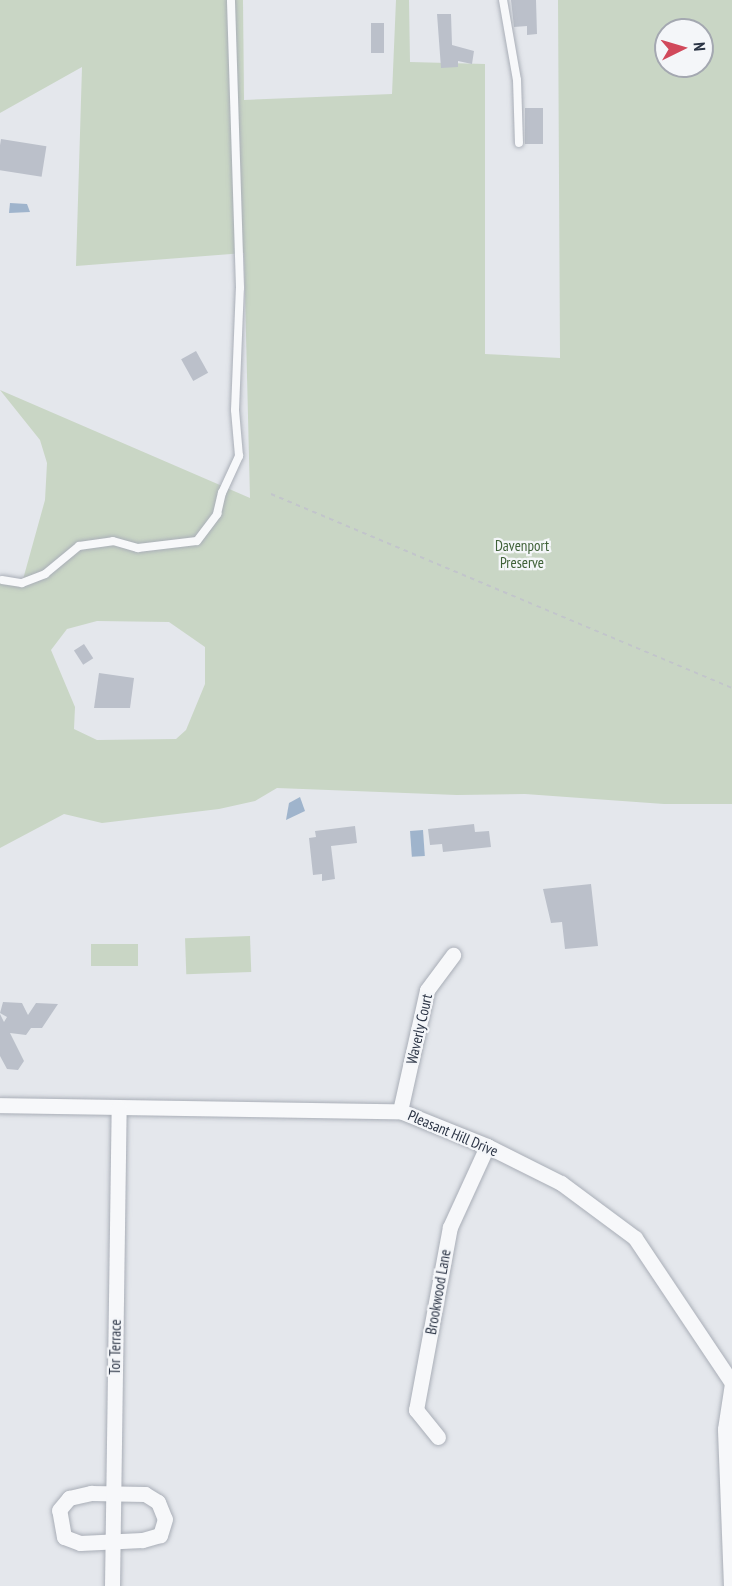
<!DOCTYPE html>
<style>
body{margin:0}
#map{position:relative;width:732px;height:1586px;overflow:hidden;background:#e4e7ec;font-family:"PT Sans Narrow",sans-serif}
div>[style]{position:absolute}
.green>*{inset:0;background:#c9d6c5;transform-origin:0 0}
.water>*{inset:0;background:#9fb4cc;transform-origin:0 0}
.building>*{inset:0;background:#bbc0ca;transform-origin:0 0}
.path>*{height:2px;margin-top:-1px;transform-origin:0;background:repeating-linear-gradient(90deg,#c2c5cb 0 4.5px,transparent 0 9px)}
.roads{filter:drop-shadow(0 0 2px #a9aeb7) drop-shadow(0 0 2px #a9aeb7)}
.service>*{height:8px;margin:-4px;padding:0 4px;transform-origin:4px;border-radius:4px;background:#f7f8fa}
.minor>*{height:15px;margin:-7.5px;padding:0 7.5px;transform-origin:7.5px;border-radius:7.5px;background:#f7f8fa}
span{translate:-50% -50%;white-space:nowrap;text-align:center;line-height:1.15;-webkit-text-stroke:4.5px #f4f6f9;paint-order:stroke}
.park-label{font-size:15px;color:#3f6138}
.street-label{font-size:15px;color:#2b3445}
.north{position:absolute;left:654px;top:18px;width:60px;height:60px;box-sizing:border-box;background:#f4f6f9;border:2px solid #a4a8b1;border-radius:50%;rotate:85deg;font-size:16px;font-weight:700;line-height:24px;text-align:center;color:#2b3445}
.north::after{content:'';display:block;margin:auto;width:21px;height:27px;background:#d1495b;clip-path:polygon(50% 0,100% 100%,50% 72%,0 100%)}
</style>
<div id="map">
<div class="green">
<div style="clip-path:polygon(evenodd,0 0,243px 0,244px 100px,392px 94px,396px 0,409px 0,410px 62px,485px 64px,485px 354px,560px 358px,558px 0,732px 0,732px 804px,664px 804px,525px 794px,457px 795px,277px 788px,255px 801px,219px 809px,102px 823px,64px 814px,0 848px,0 581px,22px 583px,45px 500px,47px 463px,40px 440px,0 390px,250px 498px,244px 253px,76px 266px,82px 67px,0 113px,0 0,666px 30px,702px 30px,702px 66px,666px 66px,666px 30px,0 0,97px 621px,169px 622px,205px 647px,205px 684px,186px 730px,176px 739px,97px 740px,74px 729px,75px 707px,51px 650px,67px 629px,97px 621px)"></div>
<div style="left:250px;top:936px;width:36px;height:65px;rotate:88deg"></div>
<div style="left:138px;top:944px;width:22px;height:47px;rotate:90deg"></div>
</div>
<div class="water">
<div style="clip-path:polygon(10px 203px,27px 204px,30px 212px,9px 213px)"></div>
<div style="clip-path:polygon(300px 797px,305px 811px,286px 820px,289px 803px)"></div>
<div style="left:423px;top:830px;width:26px;height:13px;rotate:86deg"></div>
</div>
<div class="building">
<div style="clip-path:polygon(511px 0,536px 0,537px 34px,527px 35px,527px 26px,514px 27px)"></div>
<div style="clip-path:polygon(437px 14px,451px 14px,452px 45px,474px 51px,472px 64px,458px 61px,458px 67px,441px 68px)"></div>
<div style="left:371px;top:23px;width:13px;height:30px"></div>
<div style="left:525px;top:108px;width:18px;height:36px"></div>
<div style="left:1px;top:139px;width:46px;height:31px;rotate:9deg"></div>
<div style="left:196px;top:351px;width:25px;height:17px;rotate:61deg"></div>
<div style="left:84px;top:644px;width:17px;height:12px;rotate:57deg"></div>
<div style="clip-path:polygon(99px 673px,134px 678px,130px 708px,94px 708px)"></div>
<div style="clip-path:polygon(474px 824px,475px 832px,489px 831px,491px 847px,443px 852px,442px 844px,430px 845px,428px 829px)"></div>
<div style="clip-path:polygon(355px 826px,357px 843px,331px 846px,335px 879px,322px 881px,322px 874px,313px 875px,309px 838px,316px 837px,315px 831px)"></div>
<div style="clip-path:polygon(591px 884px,598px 946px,565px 949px,562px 922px,551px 923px,543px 889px)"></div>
<div style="clip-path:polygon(3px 1002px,22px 1003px,28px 1015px,36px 1003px,58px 1004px,42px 1028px,31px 1028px,26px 1035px,10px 1033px,24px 1061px,18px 1070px,7px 1069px,0 1056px,0 1014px,4px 1022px,7px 1017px,0 1013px)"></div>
</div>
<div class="path">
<div style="left:271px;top:494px;width:500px;rotate:22.82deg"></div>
</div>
<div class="roads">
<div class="service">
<div style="left:503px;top:0;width:81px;rotate:80.1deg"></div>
<div style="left:517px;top:80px;width:63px;rotate:88.2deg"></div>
<div style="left:2px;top:580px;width:20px;rotate:9deg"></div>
<div style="left:22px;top:583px;width:25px;rotate:-21deg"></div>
<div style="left:45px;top:574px;width:44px;rotate:-39.5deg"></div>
<div style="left:79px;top:546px;width:34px;rotate:-8deg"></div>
<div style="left:113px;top:541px;width:26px;rotate:16deg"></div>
<div style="left:138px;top:548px;width:59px;rotate:-6.8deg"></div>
<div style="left:197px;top:541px;width:34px;rotate:-53deg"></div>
<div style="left:217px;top:514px;width:22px;rotate:-77deg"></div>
<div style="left:222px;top:493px;width:41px;rotate:-65.3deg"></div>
<div style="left:239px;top:456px;width:46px;rotate:-95deg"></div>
<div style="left:235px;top:410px;width:122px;rotate:-87.7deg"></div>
<div style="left:240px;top:288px;width:288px;rotate:-91.8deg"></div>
</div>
<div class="minor">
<div style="left:0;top:1105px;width:400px;rotate:0.9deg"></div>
<div style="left:400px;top:1111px;width:94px;rotate:21.9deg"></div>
<div style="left:487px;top:1146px;width:83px;rotate:26.6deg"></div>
<div style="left:561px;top:1183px;width:92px;rotate:36.6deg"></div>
<div style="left:635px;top:1238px;width:174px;rotate:56.2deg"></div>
<div style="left:400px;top:1111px;width:124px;rotate:-77.4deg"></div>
<div style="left:427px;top:990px;width:44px;rotate:-53.4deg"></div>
<div style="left:438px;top:1437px;width:35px;rotate:-129deg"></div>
<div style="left:416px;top:1410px;width:186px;rotate:-79.5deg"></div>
<div style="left:450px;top:1227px;width:89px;rotate:-65.4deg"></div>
<div style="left:91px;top:1493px;width:54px;rotate:1.1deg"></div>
<div style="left:145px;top:1494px;width:15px;rotate:32deg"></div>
<div style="left:158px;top:1502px;width:18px;rotate:68deg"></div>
<div style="left:165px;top:1519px;width:17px;rotate:107deg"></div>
<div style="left:160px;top:1535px;width:19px;rotate:164deg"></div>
<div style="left:142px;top:1540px;width:62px;rotate:177.2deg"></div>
<div style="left:80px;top:1543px;width:17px;rotate:-159deg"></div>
<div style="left:64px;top:1537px;width:27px;rotate:-100deg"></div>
<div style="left:59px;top:1510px;width:16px;rotate:-50deg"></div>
<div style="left:69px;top:1498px;width:23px;rotate:-13deg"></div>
<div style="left:112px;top:1586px;width:478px;rotate:-89.2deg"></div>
<div style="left:731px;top:1586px;width:157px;rotate:-92.2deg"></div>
<div style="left:725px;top:1429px;width:47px;rotate:-81.3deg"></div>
</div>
</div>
<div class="park-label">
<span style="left:522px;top:554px">Davenport<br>Preserve</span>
</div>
<div class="street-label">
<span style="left:419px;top:1029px;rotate:-77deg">Waverly Court</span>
<span style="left:453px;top:1133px;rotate:23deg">Pleasant Hill Drive</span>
<span style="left:438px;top:1292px;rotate:-80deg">Brookwood Lane</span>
<span style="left:115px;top:1347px;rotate:-89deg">Tor Terrace</span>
</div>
<div class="north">N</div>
</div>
